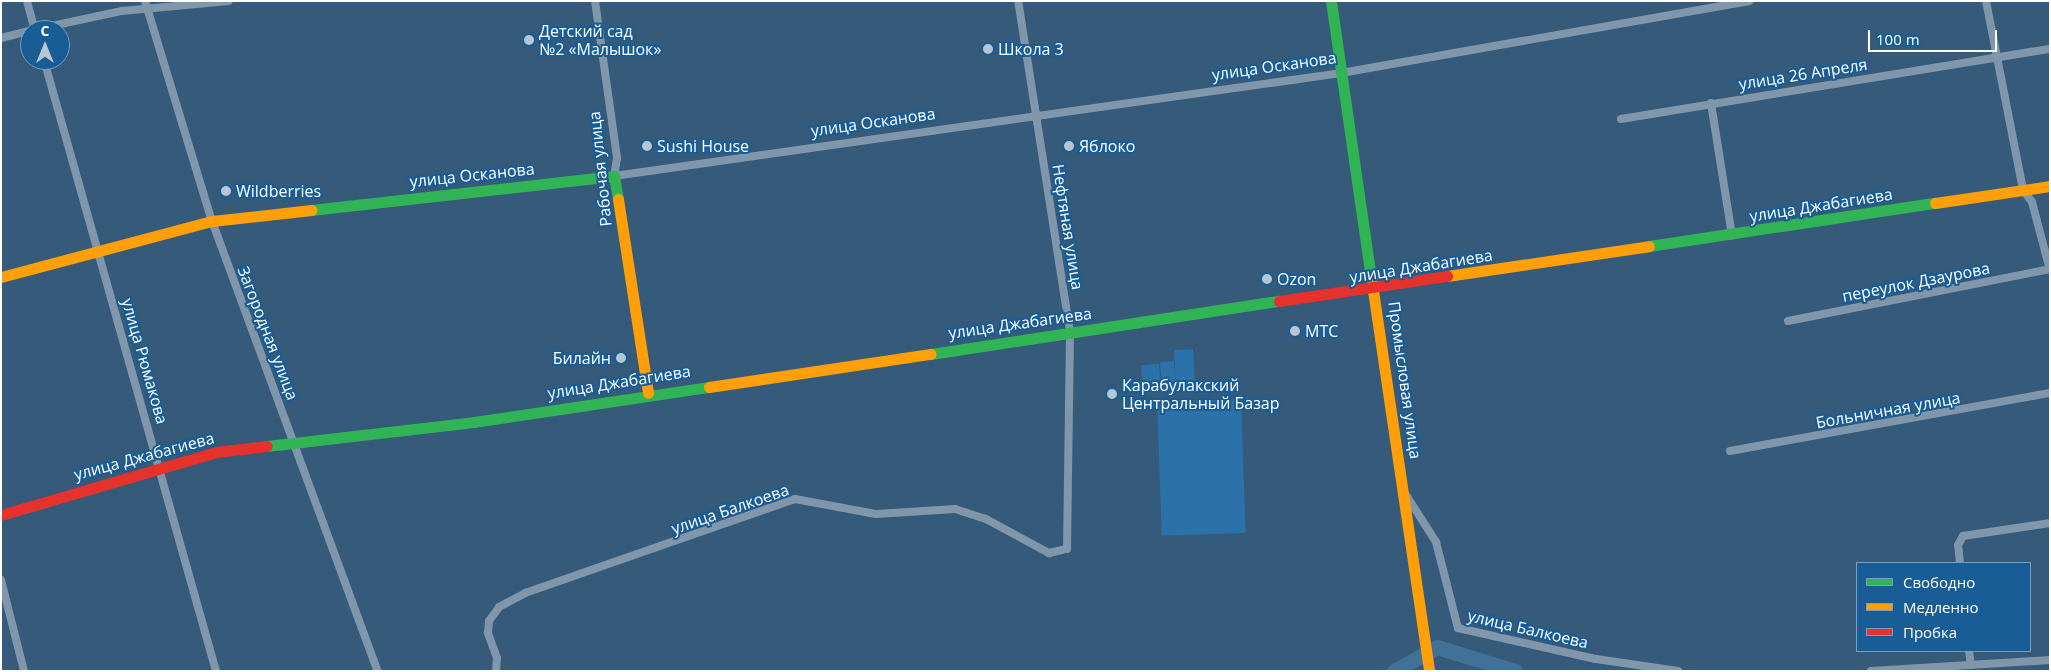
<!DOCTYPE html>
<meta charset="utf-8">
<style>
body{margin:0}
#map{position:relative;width:2051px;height:672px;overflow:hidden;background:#365a79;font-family:"Open Sans",sans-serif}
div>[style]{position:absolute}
.green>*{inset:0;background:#2b72aa;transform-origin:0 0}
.river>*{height:15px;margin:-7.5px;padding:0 7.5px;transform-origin:7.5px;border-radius:7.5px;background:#427198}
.street>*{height:8px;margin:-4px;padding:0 4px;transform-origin:4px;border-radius:4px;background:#7f96ab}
.fast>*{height:11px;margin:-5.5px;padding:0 5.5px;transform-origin:5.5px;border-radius:5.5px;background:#30b455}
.slow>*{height:11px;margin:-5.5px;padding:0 5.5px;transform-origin:5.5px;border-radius:5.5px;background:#ff9f0a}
.jam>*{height:11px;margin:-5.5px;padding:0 5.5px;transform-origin:5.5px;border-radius:5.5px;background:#e5322d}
.dots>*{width:14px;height:14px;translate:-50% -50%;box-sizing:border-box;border:2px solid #195d96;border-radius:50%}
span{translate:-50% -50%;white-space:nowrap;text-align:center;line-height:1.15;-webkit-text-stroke:4px #195d96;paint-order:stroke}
.poi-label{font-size:16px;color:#fff}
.left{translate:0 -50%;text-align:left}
.right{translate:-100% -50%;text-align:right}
.street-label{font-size:16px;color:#fff}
.frame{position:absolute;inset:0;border:2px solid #fff;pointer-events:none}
.legend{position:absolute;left:1856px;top:562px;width:175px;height:90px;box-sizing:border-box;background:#195d96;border:1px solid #759ec0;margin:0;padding:6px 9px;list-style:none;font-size:15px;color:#fff}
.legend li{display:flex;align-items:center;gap:10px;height:25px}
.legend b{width:25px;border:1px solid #759ec0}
.north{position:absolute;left:20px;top:20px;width:50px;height:50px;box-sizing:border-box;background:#195d96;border:1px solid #759ec0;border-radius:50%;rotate:0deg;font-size:14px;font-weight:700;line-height:20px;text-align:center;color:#fff}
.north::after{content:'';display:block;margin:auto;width:18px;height:22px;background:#b9c5d0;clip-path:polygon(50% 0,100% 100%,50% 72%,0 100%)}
.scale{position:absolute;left:1868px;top:30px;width:129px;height:22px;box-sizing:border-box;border:2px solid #fff;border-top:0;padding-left:6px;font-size:15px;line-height:18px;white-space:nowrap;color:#fff;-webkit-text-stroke:4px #195d96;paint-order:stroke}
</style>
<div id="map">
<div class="green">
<div style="left:1193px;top:349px;width:39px;height:19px;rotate:87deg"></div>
<div style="left:1174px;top:361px;width:29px;height:14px;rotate:86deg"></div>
<div style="left:1159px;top:364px;width:26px;height:18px;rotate:86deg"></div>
<div style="left:1241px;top:399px;width:134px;height:84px;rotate:88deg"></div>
</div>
<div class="river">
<div style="left:1394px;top:671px;width:49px;rotate:-29.2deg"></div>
<div style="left:1437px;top:647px;width:82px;rotate:17.1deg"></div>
</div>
<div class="street">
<div style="left:27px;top:1px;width:30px;rotate:75deg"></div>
<div style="left:145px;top:1px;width:230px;rotate:73.1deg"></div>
<div style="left:212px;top:221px;width:480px;rotate:69.8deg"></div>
<div style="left:595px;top:1px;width:159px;rotate:82deg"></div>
<div style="left:617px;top:158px;width:18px;rotate:99deg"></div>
<div style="left:614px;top:176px;width:734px;rotate:-8.06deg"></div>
<div style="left:1341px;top:73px;width:415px;rotate:-10deg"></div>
<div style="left:1986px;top:1px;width:193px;rotate:78.9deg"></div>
<div style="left:2023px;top:190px;width:15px;rotate:53deg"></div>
<div style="left:2032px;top:202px;width:70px;rotate:75.2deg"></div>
<div style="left:33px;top:30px;width:91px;rotate:-12.1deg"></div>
<div style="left:122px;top:11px;width:107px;rotate:-5.3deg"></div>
<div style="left:1px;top:38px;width:30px;rotate:-14deg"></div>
<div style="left:44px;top:60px;width:635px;rotate:74.28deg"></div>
<div style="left:1711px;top:103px;width:134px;rotate:81deg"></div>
<div style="left:1621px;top:119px;width:435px;rotate:-9.3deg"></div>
<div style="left:1788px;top:321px;width:267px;rotate:-11.2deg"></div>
<div style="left:1730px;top:451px;width:325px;rotate:-10.3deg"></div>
<div style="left:1406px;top:495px;width:56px;rotate:57.4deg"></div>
<div style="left:1436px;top:542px;width:89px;rotate:75.7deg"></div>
<div style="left:1458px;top:628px;width:141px;rotate:12.7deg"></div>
<div style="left:1596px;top:659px;width:83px;rotate:8.3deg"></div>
<div style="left:1960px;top:563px;width:18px;rotate:-96deg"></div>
<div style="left:1958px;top:545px;width:10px;rotate:-61deg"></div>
<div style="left:1963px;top:536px;width:88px;rotate:-8.5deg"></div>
<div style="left:1px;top:580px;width:94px;rotate:75.8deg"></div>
<div style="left:1969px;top:651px;width:14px;rotate:82deg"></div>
<div style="left:496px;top:671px;width:13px;rotate:-86deg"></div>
<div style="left:497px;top:658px;width:27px;rotate:-110deg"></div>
<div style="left:488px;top:633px;width:12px;rotate:-85deg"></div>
<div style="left:489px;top:621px;width:17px;rotate:-54deg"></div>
<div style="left:499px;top:607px;width:30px;rotate:-28deg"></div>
<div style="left:525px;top:593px;width:286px;rotate:-19.2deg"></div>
<div style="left:795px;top:499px;width:82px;rotate:10.5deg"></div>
<div style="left:876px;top:514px;width:79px;rotate:-3.6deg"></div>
<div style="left:955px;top:509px;width:33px;rotate:18deg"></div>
<div style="left:986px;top:519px;width:72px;rotate:28.4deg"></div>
<div style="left:1049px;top:553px;width:18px;rotate:-13deg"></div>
<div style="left:1067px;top:549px;width:217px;rotate:-89.2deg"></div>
<div style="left:1070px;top:332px;width:335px;rotate:-98.9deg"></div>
<div style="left:1871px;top:671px;width:179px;rotate:-3.5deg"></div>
</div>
<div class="fast">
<div style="left:1331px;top:1px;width:279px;rotate:81.8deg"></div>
<div style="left:311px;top:210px;width:305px;rotate:-6.4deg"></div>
<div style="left:614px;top:176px;width:23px;rotate:80deg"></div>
<div style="left:1649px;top:246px;width:289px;rotate:-8.6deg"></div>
<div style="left:931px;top:354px;width:352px;rotate:-8.7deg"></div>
<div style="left:267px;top:446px;width:208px;rotate:-6.6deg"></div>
<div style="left:474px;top:422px;width:238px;rotate:-8.5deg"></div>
</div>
<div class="slow">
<div style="left:618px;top:199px;width:196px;rotate:81.2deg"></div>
<div style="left:1935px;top:203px;width:116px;rotate:-8.4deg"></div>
<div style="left:1447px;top:276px;width:204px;rotate:-8.4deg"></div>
<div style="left:1px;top:277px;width:218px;rotate:-14.9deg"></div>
<div style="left:212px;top:221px;width:100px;rotate:-6.3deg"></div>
<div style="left:1371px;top:277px;width:398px;rotate:81.6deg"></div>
<div style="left:709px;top:387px;width:224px;rotate:-8.5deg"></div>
</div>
<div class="jam">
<div style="left:1279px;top:301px;width:170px;rotate:-8.5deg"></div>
<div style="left:1px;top:515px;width:224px;rotate:-16.3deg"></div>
<div style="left:216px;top:452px;width:51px;rotate:-6.7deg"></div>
</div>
<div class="dots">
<div style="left:529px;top:40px;background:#b9c5d0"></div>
<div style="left:988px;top:49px;background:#b9c5d0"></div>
<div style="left:647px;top:146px;background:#b9c5d0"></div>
<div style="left:1069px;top:146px;background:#b9c5d0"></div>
<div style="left:226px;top:191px;background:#b9c5d0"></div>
<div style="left:1267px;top:279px;background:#b9c5d0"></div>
<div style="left:1295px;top:331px;background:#b9c5d0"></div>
<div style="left:621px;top:358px;background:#b9c5d0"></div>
<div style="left:1112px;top:394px;background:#b9c5d0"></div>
</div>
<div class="poi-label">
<span class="left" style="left:539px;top:40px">Детский сад<br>№2 «Малышок»</span>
<span class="left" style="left:998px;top:49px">Школа 3</span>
<span class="left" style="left:657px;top:146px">Sushi House</span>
<span class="left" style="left:1079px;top:146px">Яблоко</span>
<span class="left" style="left:236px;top:191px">Wildberries</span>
<span class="left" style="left:1277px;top:279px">Ozon</span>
<span class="left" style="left:1305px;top:331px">МТС</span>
<span class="right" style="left:611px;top:358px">Билайн</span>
<span class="left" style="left:1122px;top:394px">Карабулакский<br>Центральный Базар</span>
</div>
<div class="street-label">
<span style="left:1274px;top:66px;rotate:-8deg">улица Осканова</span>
<span style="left:1803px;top:74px;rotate:-9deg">улица 26 Апреля</span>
<span style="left:873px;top:122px;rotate:-8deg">улица Осканова</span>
<span style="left:600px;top:169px;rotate:-96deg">Рабочая улица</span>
<span style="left:472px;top:175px;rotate:-6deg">улица Осканова</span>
<span style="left:1821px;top:205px;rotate:-9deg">улица Джабагиева</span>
<span style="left:1068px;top:227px;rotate:81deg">Нефтяная улица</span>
<span style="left:1421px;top:266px;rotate:-9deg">улица Джабагиева</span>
<span style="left:1916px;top:282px;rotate:-11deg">переулок Дзаурова</span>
<span style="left:1020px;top:323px;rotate:-8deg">улица Джабагиева</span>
<span style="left:268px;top:333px;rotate:69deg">Загородная улица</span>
<span style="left:145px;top:361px;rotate:74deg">улица Рюмакова</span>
<span style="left:1405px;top:380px;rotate:82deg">Промысловая улица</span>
<span style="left:619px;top:382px;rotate:-9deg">улица Джабагиева</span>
<span style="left:1888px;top:410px;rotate:-10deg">Больничная улица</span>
<span style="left:144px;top:456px;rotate:-15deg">улица Джабагиева</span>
<span style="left:730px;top:509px;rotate:-19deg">улица Балкоева</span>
<span style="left:1528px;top:629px;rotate:13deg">улица Балкоева</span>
</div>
<div class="frame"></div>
<ul class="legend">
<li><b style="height:6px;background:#30b455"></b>Свободно</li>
<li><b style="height:6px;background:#ff9f0a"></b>Медленно</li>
<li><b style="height:6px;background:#e5322d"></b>Пробка</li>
</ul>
<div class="north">С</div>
<div class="scale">100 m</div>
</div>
